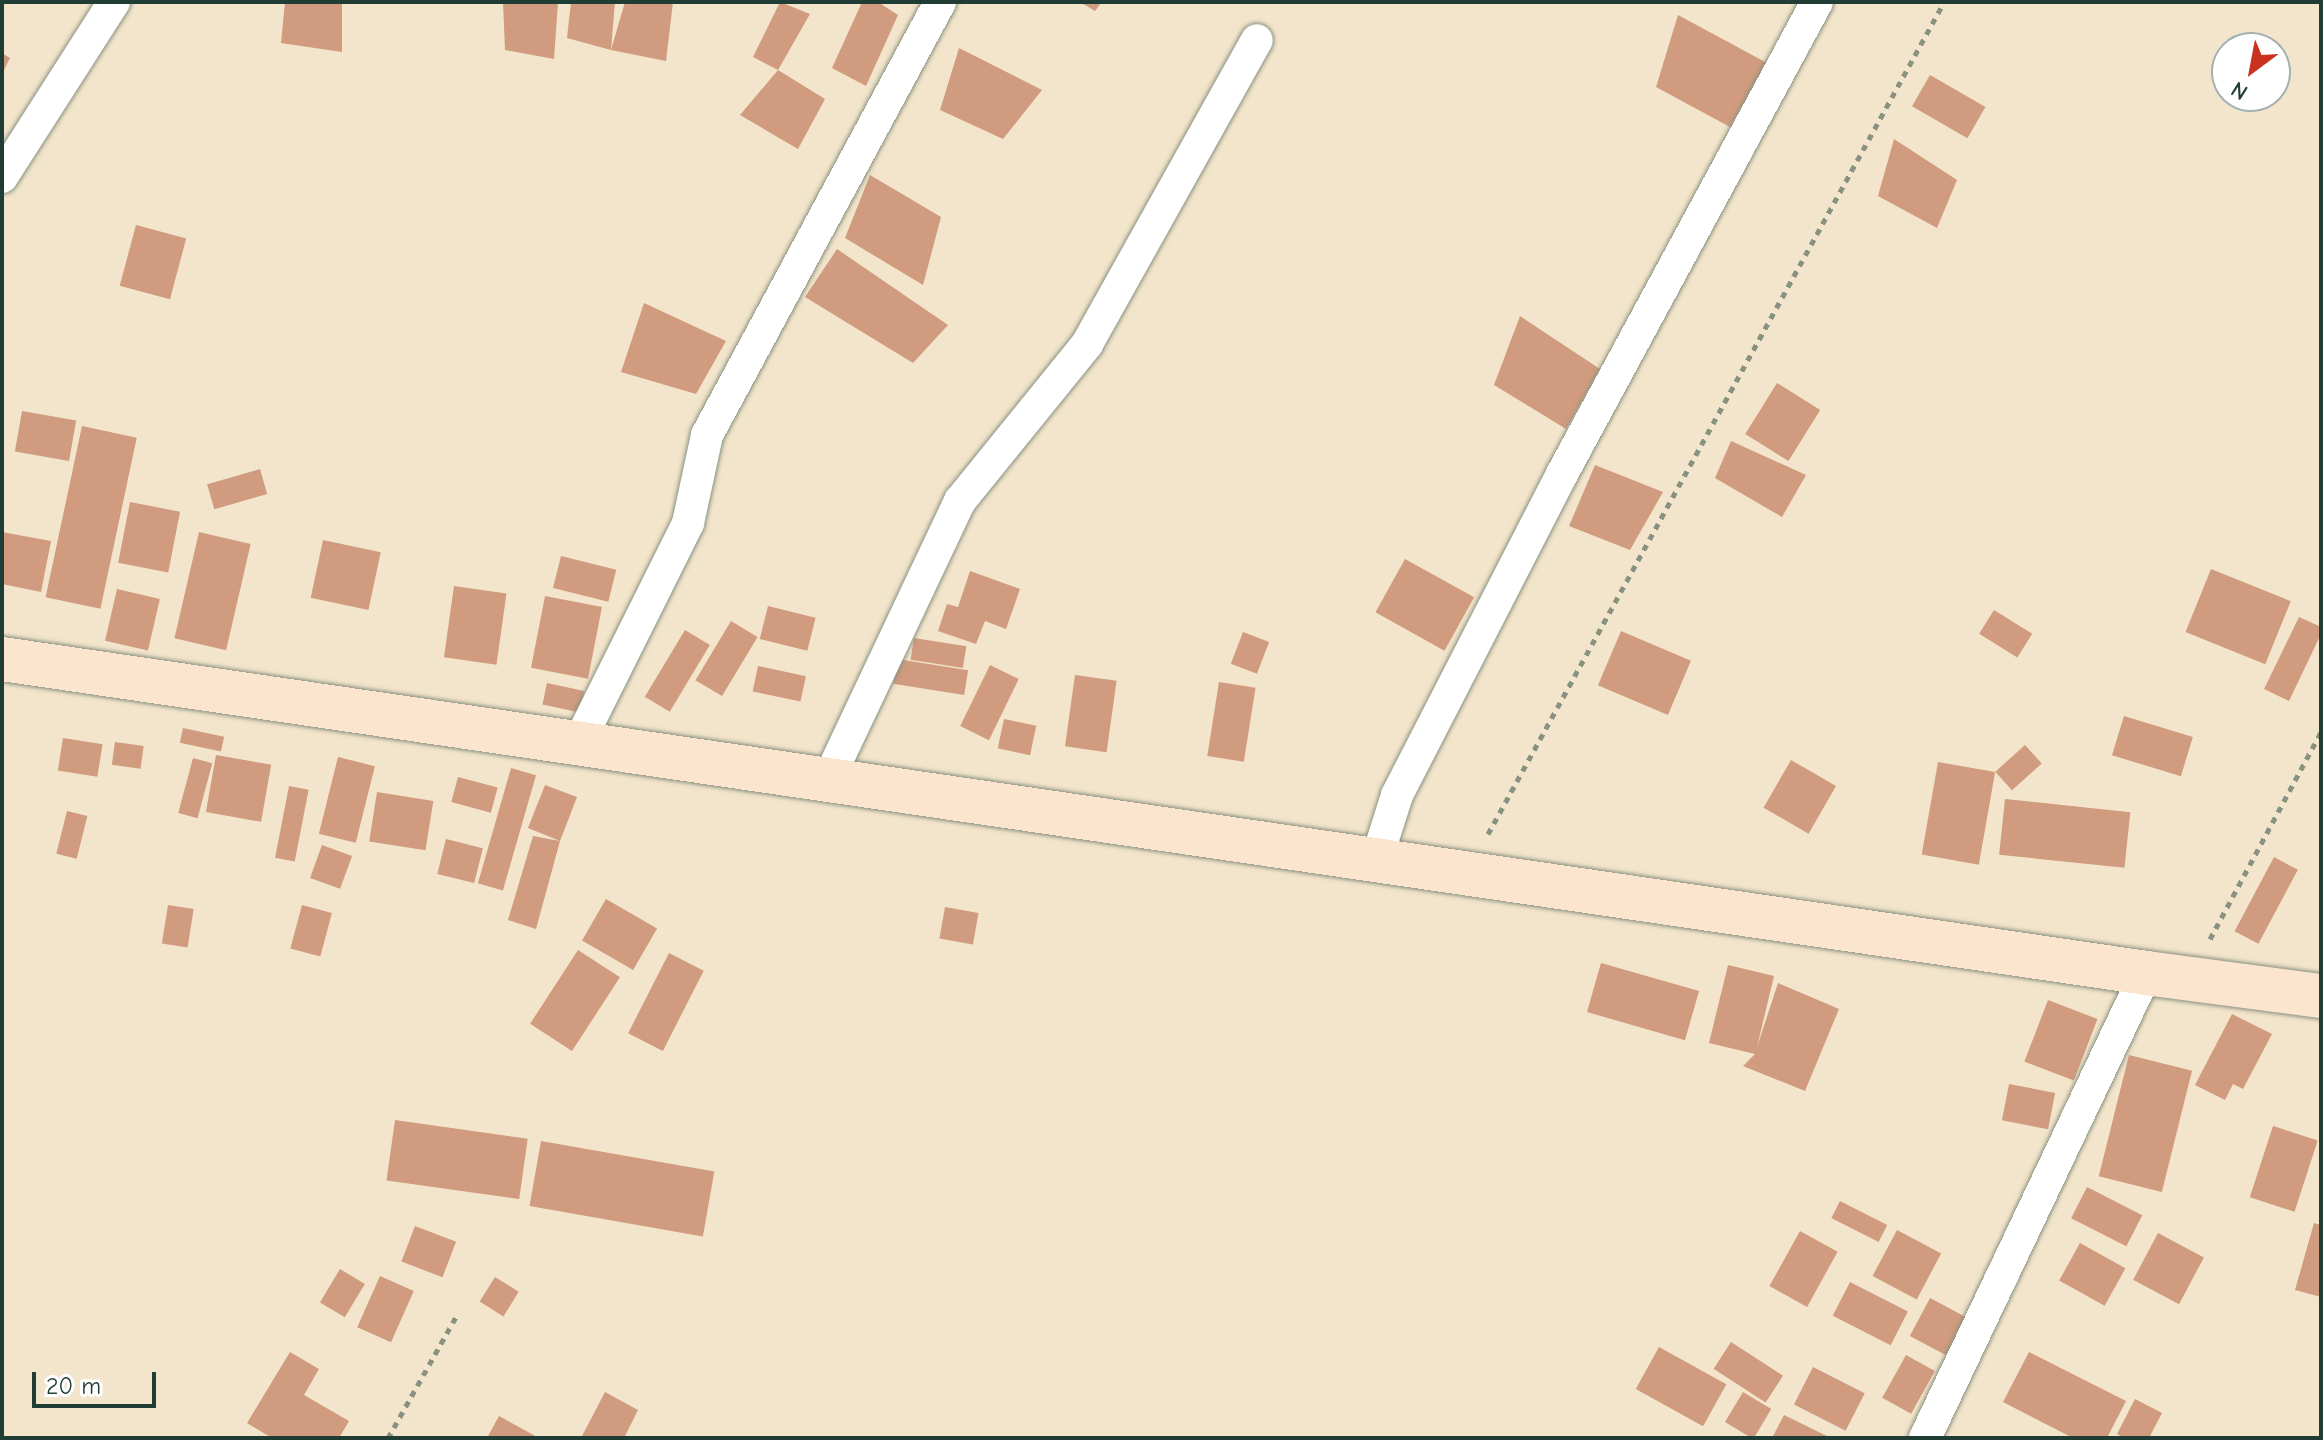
<!DOCTYPE html>
<style>
body{margin:0}
#map{position:relative;width:2323px;height:1440px;overflow:hidden;background:#f3e5cb;font-family:"Comic Neue",sans-serif}
div>[style]{position:absolute}
.building>*{inset:0;background:#d09b7e;transform-origin:0 0}
.path>*{height:5px;margin-top:-2.5px;transform-origin:0;background:repeating-linear-gradient(90deg,#899180 0 6px,transparent 0 12px)}
.roads{filter:drop-shadow(0 0 2px #899180) drop-shadow(0 0 2px #899180)}
.street>*{height:32px;margin:-16px;padding:0 16px;transform-origin:16px;border-radius:16px;background:#fff}
.secondary>*{height:44px;margin:-22px;padding:0 22px;transform-origin:22px;border-radius:22px;background:#fce5cf}
span{translate:-50% -50%;white-space:nowrap;text-align:center;line-height:1.15;-webkit-text-stroke:7px #fff;paint-order:stroke}
.frame{position:absolute;inset:0;border:4px solid #1f3d34;pointer-events:none}
.north{position:absolute;left:2211px;top:32px;width:80px;height:80px;box-sizing:border-box;background:#fff;border:2px solid #a5b1ae;border-radius:50%;rotate:212deg;font-size:22px;font-weight:700;line-height:32px;text-align:center;color:#1f3d34}
.north::after{content:'';display:block;margin:auto;width:28px;height:36px;background:#c8321e;clip-path:polygon(50% 0,100% 100%,50% 72%,0 100%)}
.scale{position:absolute;left:32px;top:1372px;width:124px;height:36px;box-sizing:border-box;border:4px solid #1f3d34;border-top:0;padding-left:10px;font-size:24px;line-height:28px;white-space:nowrap;color:#1f3d34;-webkit-text-stroke:6px #fff;paint-order:stroke}
</style>
<div id="map">
<div class="building">
<div style="clip-path:polygon(285px 2px,342px 2px,342px 52px,281px 43px)"></div>
<div style="clip-path:polygon(503px 2px,558px 2px,554px 59px,505px 50px)"></div>
<div style="clip-path:polygon(571px 2px,615px 2px,611px 50px,567px 38px)"></div>
<div style="clip-path:polygon(625px 2px,673px 2px,666px 61px,611px 50px)"></div>
<div style="clip-path:polygon(780px 2px,810px 14px,778px 70px,753px 57px)"></div>
<div style="clip-path:polygon(862px 2px,878px 2px,898px 15px,866px 86px,832px 68px)"></div>
<div style="clip-path:polygon(1080px 2px,1102px 2px,1095px 11px)"></div>
<div style="clip-path:polygon(1678px 15px,1767px 63px,1730px 127px,1656px 87px)"></div>
<div style="clip-path:polygon(959px 48px,1042px 90px,1003px 139px,940px 110px)"></div>
<div style="clip-path:polygon(2px 53px,10px 58px,2px 74px)"></div>
<div style="clip-path:polygon(778px 70px,825px 99px,798px 149px,740px 115px)"></div>
<div style="left:1930px;top:75px;width:64px;height:36px;rotate:30deg"></div>
<div style="clip-path:polygon(1894px 139px,1957px 180px,1937px 228px,1878px 196px)"></div>
<div style="clip-path:polygon(870px 175px,941px 217px,923px 285px,845px 238px)"></div>
<div style="left:136px;top:225px;width:52px;height:63px;rotate:15deg"></div>
<div style="clip-path:polygon(837px 249px,948px 325px,913px 363px,805px 297px)"></div>
<div style="clip-path:polygon(644px 303px,726px 341px,696px 394px,621px 372px)"></div>
<div style="clip-path:polygon(1520px 316px,1600px 369px,1566px 429px,1494px 385px)"></div>
<div style="left:1777px;top:383px;width:51px;height:60px;rotate:32deg"></div>
<div style="left:22px;top:411px;width:55px;height:41px;rotate:10deg"></div>
<div style="left:82px;top:426px;width:56px;height:175px;rotate:12deg"></div>
<div style="clip-path:polygon(1731px 441px,1806px 475px,1782px 517px,1715px 478px)"></div>
<div style="clip-path:polygon(1595px 465px,1663px 492px,1630px 550px,1569px 526px)"></div>
<div style="left:260px;top:469px;width:26px;height:55px;rotate:74deg"></div>
<div style="left:130px;top:502px;width:51px;height:62px;rotate:11deg"></div>
<div style="clip-path:polygon(2px 532px,51px 541px,41px 592px,2px 584px)"></div>
<div style="left:199px;top:532px;width:53px;height:109px;rotate:13deg"></div>
<div style="left:323px;top:540px;width:59px;height:59px;rotate:12deg"></div>
<div style="left:561px;top:556px;width:57px;height:33px;rotate:14deg"></div>
<div style="left:1405px;top:559px;width:79px;height:61px;rotate:29deg"></div>
<div style="left:2211px;top:569px;width:86px;height:68px;rotate:22deg"></div>
<div style="clip-path:polygon(970px 571px,1020px 589px,1006px 629px,985px 621px,976px 644px,938px 631px,947px 604px,958px 607px)"></div>
<div style="left:454px;top:586px;width:53px;height:72px;rotate:8deg"></div>
<div style="left:117px;top:589px;width:44px;height:53px;rotate:13deg"></div>
<div style="left:545px;top:596px;width:58px;height:73px;rotate:11deg"></div>
<div style="left:768px;top:606px;width:49px;height:34px;rotate:14deg"></div>
<div style="left:1994px;top:610px;width:45px;height:28px;rotate:32deg"></div>
<div style="clip-path:polygon(2299px 617px,2321px 627px,2321px 634px,2289px 701px,2264px 689px)"></div>
<div style="left:731px;top:621px;width:31px;height:69px;rotate:31deg"></div>
<div style="left:685px;top:630px;width:29px;height:78px;rotate:31deg"></div>
<div style="left:1621px;top:631px;width:76px;height:59px;rotate:23deg"></div>
<div style="left:1243px;top:632px;width:28px;height:34px;rotate:21deg"></div>
<div style="left:914px;top:638px;width:53px;height:22px;rotate:9deg"></div>
<div style="left:897px;top:659px;width:72px;height:25px;rotate:9deg"></div>
<div style="left:990px;top:665px;width:32px;height:68px;rotate:26deg"></div>
<div style="left:758px;top:666px;width:49px;height:26px;rotate:12deg"></div>
<div style="left:1075px;top:675px;width:42px;height:72px;rotate:8deg"></div>
<div style="left:1219px;top:682px;width:37px;height:75px;rotate:9deg"></div>
<div style="left:547px;top:683px;width:38px;height:22px;rotate:12deg"></div>
<div style="left:2124px;top:716px;width:72px;height:41px;rotate:17deg"></div>
<div style="left:1004px;top:719px;width:33px;height:30px;rotate:12deg"></div>
<div style="left:183px;top:728px;width:42px;height:15px;rotate:12deg"></div>
<div style="left:63px;top:738px;width:40px;height:33px;rotate:9deg"></div>
<div style="left:115px;top:742px;width:29px;height:23px;rotate:8deg"></div>
<div style="left:2025px;top:745px;width:25px;height:40px;rotate:48deg"></div>
<div style="left:216px;top:755px;width:56px;height:58px;rotate:10deg"></div>
<div style="left:338px;top:757px;width:38px;height:79px;rotate:14deg"></div>
<div style="left:193px;top:758px;width:20px;height:57px;rotate:15deg"></div>
<div style="left:1791px;top:760px;width:52px;height:55px;rotate:30deg"></div>
<div style="left:1938px;top:762px;width:58px;height:94px;rotate:10deg"></div>
<div style="left:511px;top:768px;width:26px;height:120px;rotate:16deg"></div>
<div style="left:458px;top:777px;width:41px;height:26px;rotate:15deg"></div>
<div style="clip-path:polygon(545px 785px,577px 797px,560px 841px,536px 929px,508px 920px,533px 836px,560px 841px,528px 828px)"></div>
<div style="left:289px;top:786px;width:20px;height:73px;rotate:11deg"></div>
<div style="left:377px;top:792px;width:57px;height:50px;rotate:9deg"></div>
<div style="left:2005px;top:799px;width:126px;height:56px;rotate:6deg"></div>
<div style="left:67px;top:811px;width:21px;height:44px;rotate:14deg"></div>
<div style="left:446px;top:839px;width:38px;height:36px;rotate:14deg"></div>
<div style="left:322px;top:845px;width:32px;height:35px;rotate:20deg"></div>
<div style="left:2274px;top:857px;width:27px;height:84px;rotate:28deg"></div>
<div style="left:606px;top:899px;width:59px;height:48px;rotate:30deg"></div>
<div style="left:168px;top:905px;width:26px;height:39px;rotate:9deg"></div>
<div style="left:302px;top:905px;width:31px;height:45px;rotate:15deg"></div>
<div style="left:945px;top:907px;width:34px;height:32px;rotate:10deg"></div>
<div style="left:578px;top:950px;width:50px;height:88px;rotate:33deg"></div>
<div style="left:669px;top:953px;width:39px;height:90px;rotate:27deg"></div>
<div style="left:1601px;top:963px;width:102px;height:51px;rotate:16deg"></div>
<div style="clip-path:polygon(1728px 965px,1774px 976px,1757px 1047px,1778px 983px,1839px 1009px,1805px 1091px,1743px 1066px,1755px 1054px,1709px 1043px)"></div>
<div style="left:2048px;top:1000px;width:53px;height:66px;rotate:21deg"></div>
<div style="clip-path:polygon(2232px 1014px,2272px 1034px,2243px 1089px,2233px 1084px,2225px 1100px,2195px 1085px)"></div>
<div style="left:2129px;top:1055px;width:65px;height:125px;rotate:14deg"></div>
<div style="left:2009px;top:1084px;width:47px;height:37px;rotate:11deg"></div>
<div style="left:395px;top:1120px;width:134px;height:61px;rotate:8deg"></div>
<div style="left:2273px;top:1126px;width:47px;height:75px;rotate:18deg"></div>
<div style="left:541px;top:1141px;width:176px;height:66px;rotate:10deg"></div>
<div style="left:2087px;top:1187px;width:62px;height:35px;rotate:27deg"></div>
<div style="left:1840px;top:1201px;width:53px;height:19px;rotate:27deg"></div>
<div style="clip-path:polygon(2314px 1223px,2321px 1225px,2321px 1297px,2295px 1290px)"></div>
<div style="left:415px;top:1226px;width:44px;height:38px;rotate:21deg"></div>
<div style="left:1897px;top:1230px;width:50px;height:52px;rotate:28deg"></div>
<div style="left:1800px;top:1231px;width:43px;height:63px;rotate:29deg"></div>
<div style="left:2158px;top:1233px;width:52px;height:53px;rotate:28deg"></div>
<div style="left:2080px;top:1243px;width:52px;height:43px;rotate:29deg"></div>
<div style="left:340px;top:1269px;width:29px;height:39px;rotate:31deg"></div>
<div style="left:380px;top:1276px;width:37px;height:56px;rotate:24deg"></div>
<div style="left:495px;top:1277px;width:28px;height:29px;rotate:32deg"></div>
<div style="left:1850px;top:1282px;width:65px;height:38px;rotate:27deg"></div>
<div style="left:1930px;top:1298px;width:41px;height:43px;rotate:28deg"></div>
<div style="left:1731px;top:1342px;width:62px;height:32px;rotate:33deg"></div>
<div style="left:1659px;top:1347px;width:77px;height:48px;rotate:29deg"></div>
<div style="clip-path:polygon(290px 1352px,319px 1369px,304px 1395px,349px 1421px,339px 1438px,272px 1438px,247px 1423px)"></div>
<div style="clip-path:polygon(2029px 1352px,2126px 1401px,2107px 1438px,2073px 1438px,2003px 1402px)"></div>
<div style="left:1906px;top:1355px;width:33px;height:49px;rotate:29deg"></div>
<div style="left:1813px;top:1367px;width:58px;height:42px;rotate:27deg"></div>
<div style="clip-path:polygon(605px 1392px,638px 1410px,624px 1438px,581px 1438px)"></div>
<div style="left:1743px;top:1392px;width:33px;height:35px;rotate:31deg"></div>
<div style="clip-path:polygon(2135px 1399px,2162px 1413px,2149px 1438px,2124px 1438px,2117px 1434px)"></div>
<div style="clip-path:polygon(1784px 1415px,1831px 1438px,1772px 1438px)"></div>
<div style="clip-path:polygon(499px 1416px,539px 1438px,487px 1438px)"></div>
</div>
<div class="path">
<div style="left:1488px;top:834px;width:949px;rotate:-61.27deg"></div>
<div style="left:2210px;top:939px;width:235px;rotate:-61.8deg"></div>
<div style="left:388px;top:1438px;width:141px;rotate:-60.7deg"></div>
</div>
<div class="roads">
<div class="street">
<div style="left:2px;top:177px;width:208px;rotate:-57.4deg"></div>
<div style="left:578px;top:744px;width:247px;rotate:-63.5deg"></div>
<div style="left:688px;top:523px;width:90px;rotate:-77.8deg"></div>
<div style="left:707px;top:435px;width:492px;rotate:-61.7deg"></div>
<div style="left:828px;top:780px;width:309px;rotate:-64.7deg"></div>
<div style="left:960px;top:501px;width:202px;rotate:-51deg"></div>
<div style="left:1087px;top:344px;width:348px;rotate:-60.8deg"></div>
<div style="left:1376px;top:861px;width:69px;rotate:-72.3deg"></div>
<div style="left:1397px;top:795px;width:361px;rotate:-62.8deg"></div>
<div style="left:1562px;top:474px;width:536px;rotate:-61.62deg"></div>
<div style="left:1925px;top:1438px;width:515px;rotate:-64.58deg"></div>
</div>
<div class="secondary">
<div style="left:2px;top:659px;width:2167px;rotate:8.33deg"></div>
<div style="left:2146px;top:973px;width:177px;rotate:7.5deg"></div>
</div>
</div>
<div class="frame"></div>
<div class="north">N</div>
<div class="scale">20 m</div>
</div>
